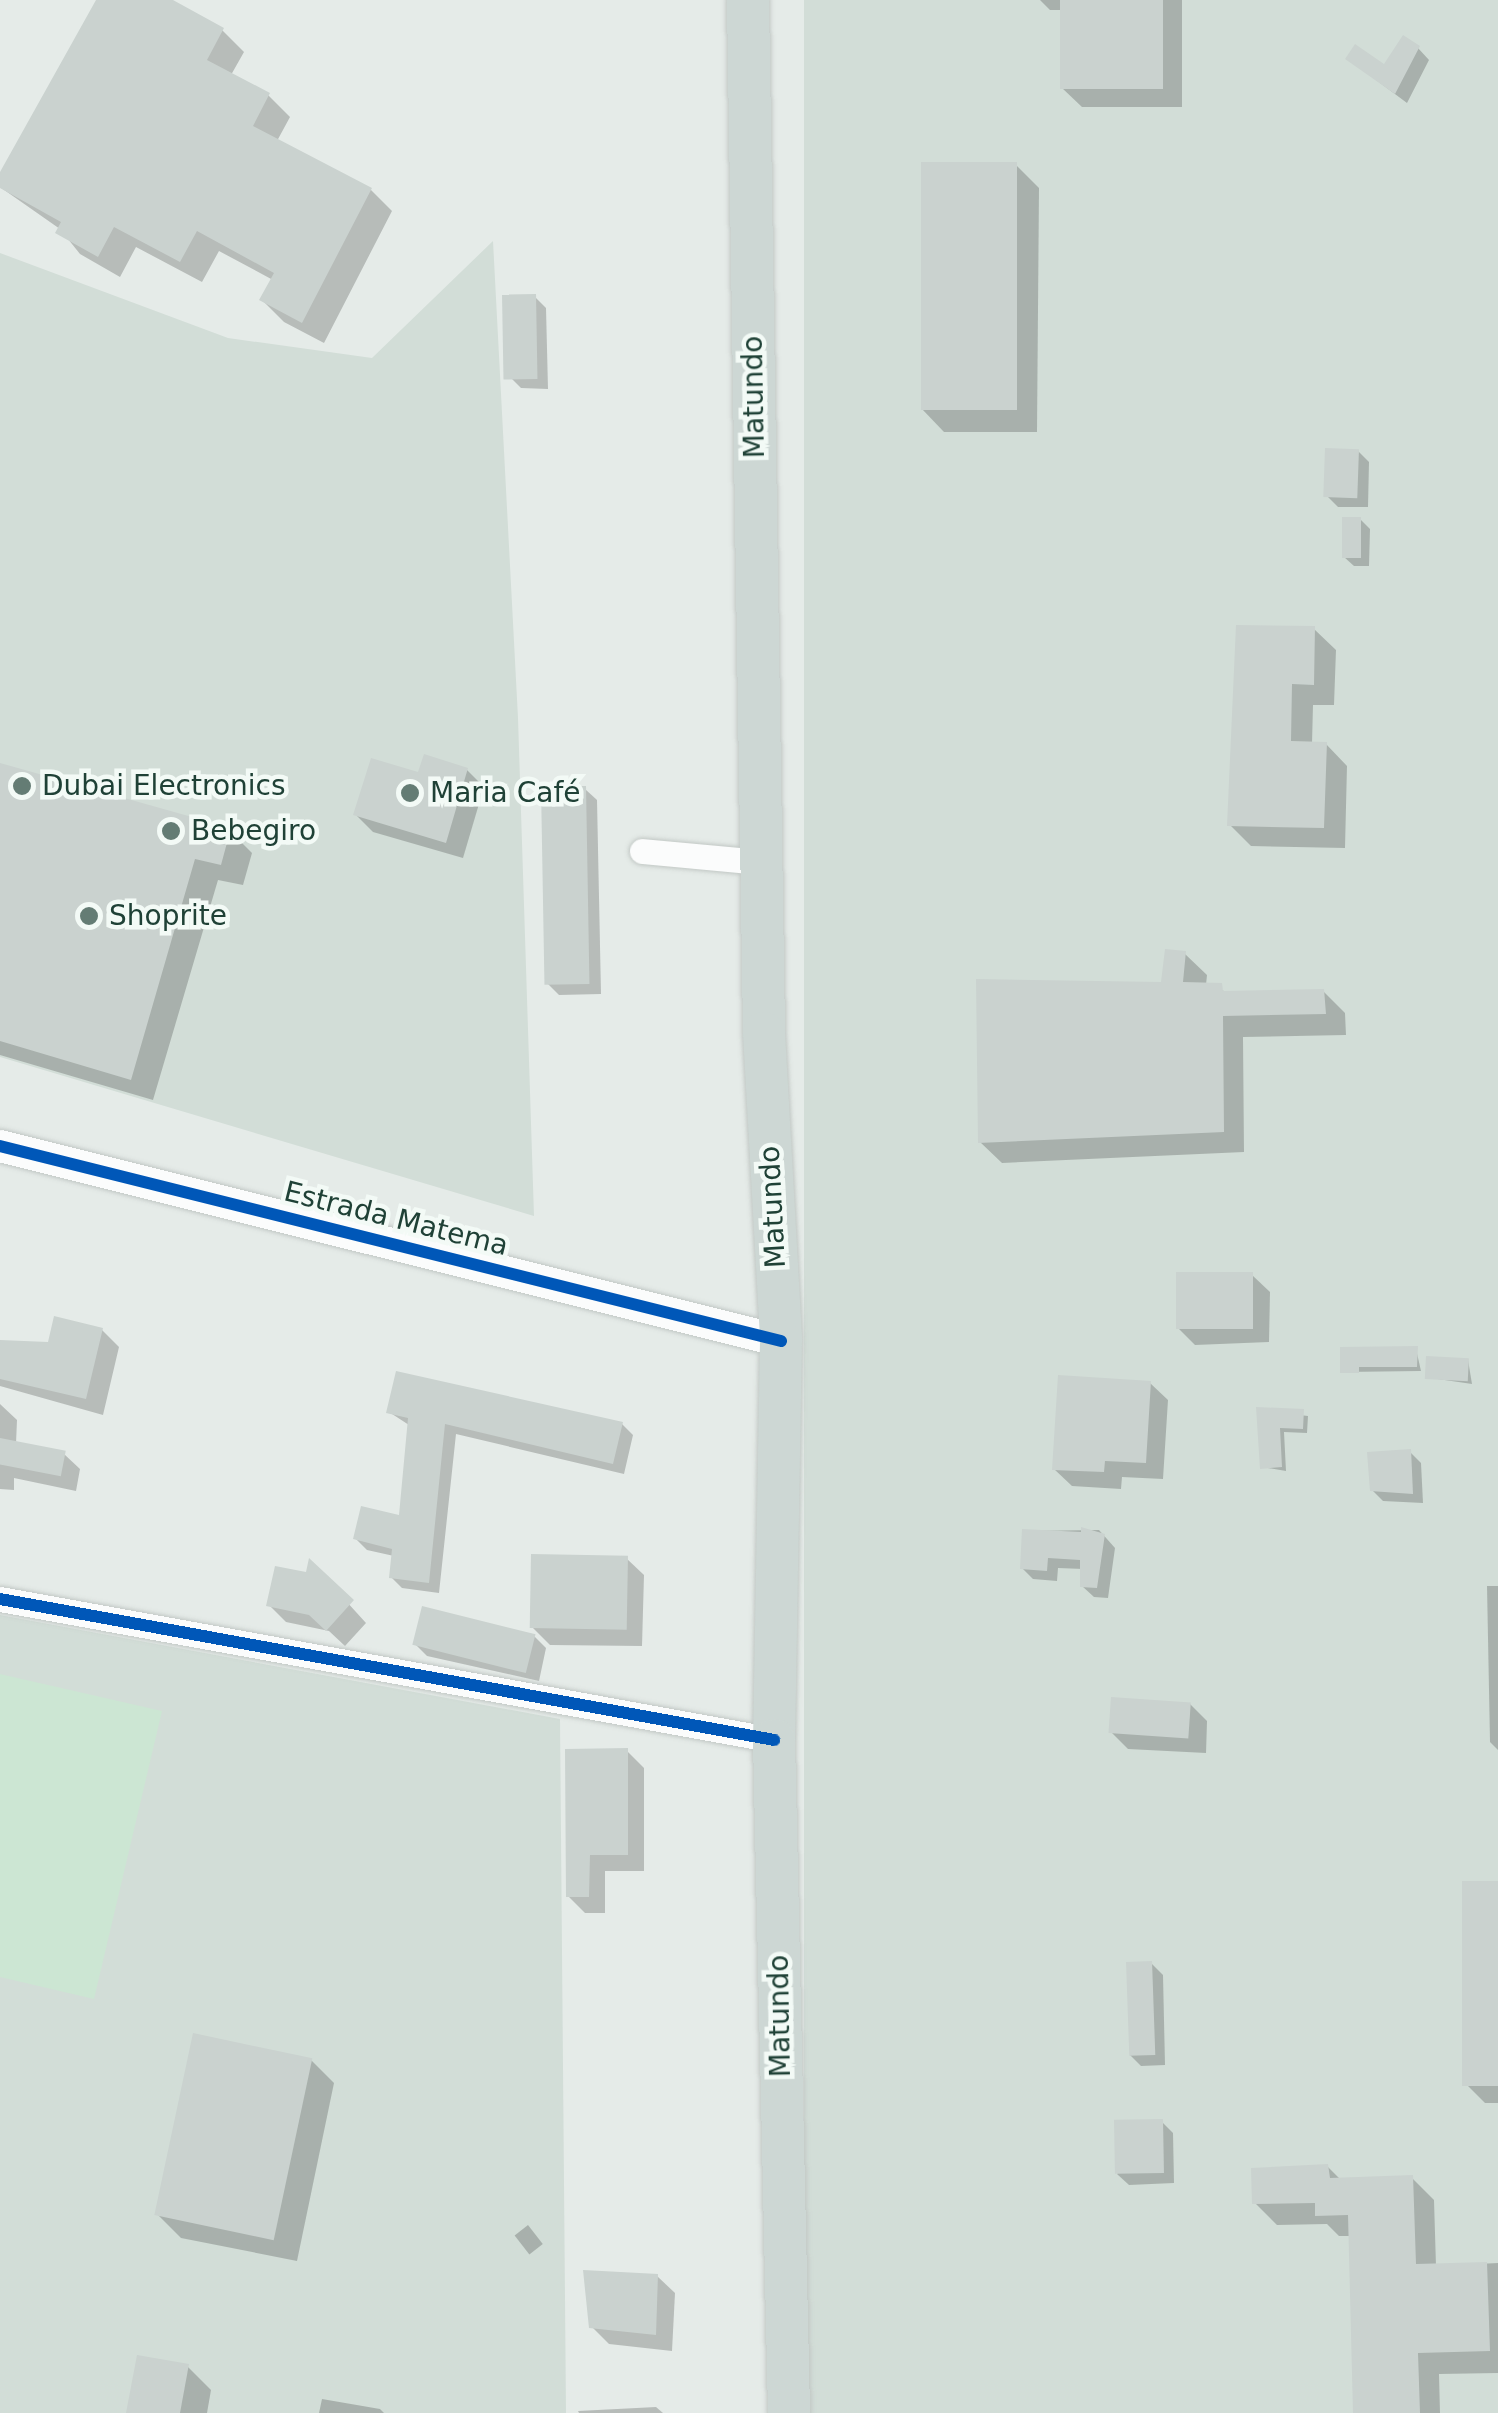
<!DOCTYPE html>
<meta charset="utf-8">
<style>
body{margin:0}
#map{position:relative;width:1498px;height:2413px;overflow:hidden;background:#e5ebe8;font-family:"DejaVu Sans",sans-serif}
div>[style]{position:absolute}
.built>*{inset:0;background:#d2ddd7;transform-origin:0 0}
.green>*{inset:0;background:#cce6d3}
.shadow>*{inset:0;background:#0003;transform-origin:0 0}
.building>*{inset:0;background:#cad2cf;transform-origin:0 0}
.roads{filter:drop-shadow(0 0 2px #c2c8c5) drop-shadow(0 0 2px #c2c8c5)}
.minor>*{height:25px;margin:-12.5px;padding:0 12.5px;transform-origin:12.5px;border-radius:12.5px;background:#fbfcfc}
.tertiary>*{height:32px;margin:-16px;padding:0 16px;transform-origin:16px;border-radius:16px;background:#fbfcfc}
.primary>*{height:42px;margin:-21px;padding:0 21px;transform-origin:21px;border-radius:21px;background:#cdd7d4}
.cycleway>*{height:12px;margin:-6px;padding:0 6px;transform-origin:6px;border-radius:6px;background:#0057b8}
.dots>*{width:28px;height:28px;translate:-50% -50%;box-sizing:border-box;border:5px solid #f3faf6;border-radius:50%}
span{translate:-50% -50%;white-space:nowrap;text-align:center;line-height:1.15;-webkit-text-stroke:9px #f3faf6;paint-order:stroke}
.street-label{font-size:28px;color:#1f4136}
.poi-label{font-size:28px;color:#1f4136}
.left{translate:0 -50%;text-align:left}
</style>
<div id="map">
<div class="built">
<div style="left:804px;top:0;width:694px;height:2414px"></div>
<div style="clip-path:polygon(493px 241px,518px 718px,534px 1216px,0 1057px,0 253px,228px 338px,372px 358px)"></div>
<div style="clip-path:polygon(0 1615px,560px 1719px,566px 2413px,0 2413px)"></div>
</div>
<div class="green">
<div style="clip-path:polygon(0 1674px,162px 1711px,94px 1999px,0 1977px)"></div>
</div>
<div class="shadow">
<div style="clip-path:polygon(99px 0,167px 0,222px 30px,244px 52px,231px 75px,268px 95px,290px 117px,277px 141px,371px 190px,392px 211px,324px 343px,284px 322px,262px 300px,273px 280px,219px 251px,202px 282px,136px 247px,120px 277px,80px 254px,60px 229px,0 187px)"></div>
<div style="clip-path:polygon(1040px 0,1182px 0,1182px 107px,1082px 107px,1062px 88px,1063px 10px,1050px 10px)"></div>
<div style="clip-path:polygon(1418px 48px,1429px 60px,1407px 103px,1348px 59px,1385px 67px)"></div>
<div style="clip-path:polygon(1016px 165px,1039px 188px,1037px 432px,944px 432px,921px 408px)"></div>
<div style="clip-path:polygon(535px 297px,546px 308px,548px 389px,521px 388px,510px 377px)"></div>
<div style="clip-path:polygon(1358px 451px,1369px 462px,1368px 507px,1338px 507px,1327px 496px)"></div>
<div style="clip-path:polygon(1360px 519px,1370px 529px,1369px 566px,1354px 566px,1344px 557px)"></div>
<div style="clip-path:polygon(1314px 629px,1336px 650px,1334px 705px,1313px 705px,1312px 744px,1326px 744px,1347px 766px,1345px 848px,1251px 846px,1230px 825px)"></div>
<div style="clip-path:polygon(0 765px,229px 830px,252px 853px,243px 885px,218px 880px,153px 1100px,0 1055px)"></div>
<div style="clip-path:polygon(467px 770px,484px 787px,463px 858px,373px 832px,356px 815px,420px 775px)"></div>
<div style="clip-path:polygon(585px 789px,597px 800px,601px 994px,559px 995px,548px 984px)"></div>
<div style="clip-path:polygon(1185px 954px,1207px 975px,1206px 985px,1230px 993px,1323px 991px,1345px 1013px,1346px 1035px,1243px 1037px,1244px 1152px,1002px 1163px,980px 1142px,1163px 984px)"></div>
<div style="clip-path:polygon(1252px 1275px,1270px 1292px,1269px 1342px,1195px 1345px,1178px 1328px)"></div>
<div style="clip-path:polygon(102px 1330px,119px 1347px,103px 1415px,0 1386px,0 1342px,50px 1345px)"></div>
<div style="clip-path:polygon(1416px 1349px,1421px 1371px,1343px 1372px)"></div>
<div style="clip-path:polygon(1468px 1360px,1472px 1384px,1431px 1378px)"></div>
<div style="clip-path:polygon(1150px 1383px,1168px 1400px,1163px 1479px,1122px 1477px,1121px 1489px,1072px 1486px,1054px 1469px)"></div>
<div style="clip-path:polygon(0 1404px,17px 1420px,16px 1444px,64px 1454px,80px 1469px,76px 1491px,14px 1478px,14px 1490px,0 1489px)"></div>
<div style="clip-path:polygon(1258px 1410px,1308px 1416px,1307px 1433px,1284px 1432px,1286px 1471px,1262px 1467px)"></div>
<div style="clip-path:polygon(389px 1412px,622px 1424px,633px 1435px,624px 1474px,456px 1434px,439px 1593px,402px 1588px,391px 1577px,394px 1556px,367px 1550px,356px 1539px,401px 1518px,409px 1425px)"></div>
<div style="clip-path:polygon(1410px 1452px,1421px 1463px,1423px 1503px,1383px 1501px,1372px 1490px)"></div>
<div style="clip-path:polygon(1099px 1530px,1115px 1548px,1108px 1598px,1094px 1597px,1082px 1586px,1083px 1569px,1058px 1568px,1057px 1581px,1033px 1579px,1022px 1568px,1024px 1531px)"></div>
<div style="clip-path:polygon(626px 1558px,644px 1575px,642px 1646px,550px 1645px,532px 1627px)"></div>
<div style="clip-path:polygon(326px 1579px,366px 1623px,345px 1646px,329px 1631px,286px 1622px,269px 1605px)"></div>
<div style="clip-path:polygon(1487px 1586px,1498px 1586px,1498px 1750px,1490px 1742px)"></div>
<div style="clip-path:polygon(534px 1636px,546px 1648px,539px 1681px,427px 1656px,415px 1644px)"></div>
<div style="clip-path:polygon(1190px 1704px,1207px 1721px,1206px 1753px,1128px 1749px,1111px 1732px)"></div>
<div style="clip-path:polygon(627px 1751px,644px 1768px,644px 1871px,605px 1871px,605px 1913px,585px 1913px,568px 1896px)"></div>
<div style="clip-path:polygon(1498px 1883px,1498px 2103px,1485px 2103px,1468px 2086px)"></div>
<div style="clip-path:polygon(1151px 1963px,1163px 1975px,1165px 2065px,1141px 2066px,1130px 2055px)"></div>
<div style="clip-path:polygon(311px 2060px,334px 2083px,297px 2261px,181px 2238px,158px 2215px)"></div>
<div style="clip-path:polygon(1162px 2122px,1173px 2133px,1174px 2183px,1129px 2185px,1117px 2174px)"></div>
<div style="clip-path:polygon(1327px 2166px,1341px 2180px,1412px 2178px,1434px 2200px,1436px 2266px,1498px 2263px,1498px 2373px,1439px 2374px,1440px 2413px,1356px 2413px,1351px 2236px,1339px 2236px,1327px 2224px,1277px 2225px,1255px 2203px)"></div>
<div style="left:528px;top:2225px;width:24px;height:17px;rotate:52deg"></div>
<div style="clip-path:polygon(657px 2276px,675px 2293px,672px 2351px,609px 2344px,591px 2326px)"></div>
<div style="clip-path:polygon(188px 2367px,211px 2390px,207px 2413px,129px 2413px)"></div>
<div style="clip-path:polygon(322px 2399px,380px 2409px,384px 2413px,319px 2413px)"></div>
<div style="clip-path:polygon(656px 2407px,663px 2413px,579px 2413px,578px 2411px)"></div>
</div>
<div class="building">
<div style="clip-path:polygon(96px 0,173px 0,224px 28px,207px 60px,270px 93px,253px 126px,372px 188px,302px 323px,259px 300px,274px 273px,197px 231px,180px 262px,114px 227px,98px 257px,55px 233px,61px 222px,0 188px,0 172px)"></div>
<div style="left:1060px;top:0;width:103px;height:89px"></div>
<div style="clip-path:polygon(1403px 35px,1420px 46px,1395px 94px,1345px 59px,1355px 44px,1384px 64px)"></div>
<div style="left:921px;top:162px;width:96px;height:248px"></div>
<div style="left:536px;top:294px;width:85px;height:34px;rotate:89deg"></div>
<div style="left:1325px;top:448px;width:34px;height:49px;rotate:2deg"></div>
<div style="left:1342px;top:517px;width:19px;height:41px"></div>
<div style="clip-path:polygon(1236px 625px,1315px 626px,1314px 685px,1292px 684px,1291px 741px,1327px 742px,1324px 828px,1227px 826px)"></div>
<div style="clip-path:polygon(424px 754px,468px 768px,446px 843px,353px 815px,371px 758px,418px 772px)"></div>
<div style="clip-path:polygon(0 763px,231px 828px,221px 865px,195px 859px,131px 1080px,0 1041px)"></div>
<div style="left:586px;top:786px;width:198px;height:45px;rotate:89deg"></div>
<div style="clip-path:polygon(1165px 949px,1186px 951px,1183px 982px,1222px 983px,1223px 991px,1324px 989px,1326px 1014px,1223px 1016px,1224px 1132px,978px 1143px,976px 979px,1161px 982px)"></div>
<div style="left:1176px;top:1272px;width:77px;height:57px"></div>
<div style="clip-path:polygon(54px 1316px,103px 1328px,86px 1399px,0 1379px,0 1340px,48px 1342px)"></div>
<div style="clip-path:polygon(1418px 1346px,1417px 1367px,1359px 1367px,1359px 1373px,1340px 1373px,1340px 1347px)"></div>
<div style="left:1426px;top:1356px;width:43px;height:23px;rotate:3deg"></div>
<div style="clip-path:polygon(396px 1371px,623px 1422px,613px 1464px,445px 1424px,429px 1583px,389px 1578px,392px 1549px,353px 1539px,361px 1506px,399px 1515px,408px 1418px,386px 1413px)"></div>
<div style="clip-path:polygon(1058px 1375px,1151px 1381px,1146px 1463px,1105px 1461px,1104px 1472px,1052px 1470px)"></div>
<div style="clip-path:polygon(1256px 1407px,1304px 1409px,1303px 1429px,1280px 1428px,1282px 1467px,1260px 1469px)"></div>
<div style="left:0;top:1438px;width:67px;height:26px;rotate:11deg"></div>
<div style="clip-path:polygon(1411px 1449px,1413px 1494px,1370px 1491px,1367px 1452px)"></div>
<div style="clip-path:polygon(1081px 1527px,1105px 1534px,1097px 1588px,1080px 1587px,1080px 1560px,1048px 1558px,1047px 1571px,1020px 1569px,1022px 1529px,1081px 1532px)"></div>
<div style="left:531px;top:1554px;width:97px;height:74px;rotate:1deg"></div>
<div style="clip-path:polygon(309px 1558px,354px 1600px,326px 1631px,309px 1615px,266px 1606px,275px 1566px,306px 1572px)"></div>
<div style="left:422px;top:1606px;width:117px;height:40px;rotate:14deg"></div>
<div style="left:1111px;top:1697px;width:80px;height:36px;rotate:4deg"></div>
<div style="clip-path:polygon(628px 1748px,628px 1855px,590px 1855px,589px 1897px,566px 1897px,565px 1749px)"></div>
<div style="left:1498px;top:1881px;width:205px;height:36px;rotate:90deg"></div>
<div style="left:1152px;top:1961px;width:94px;height:26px;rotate:88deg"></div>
<div style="left:193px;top:2033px;width:122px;height:186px;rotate:12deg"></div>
<div style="left:1163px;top:2119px;width:54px;height:49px;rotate:89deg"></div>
<div style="clip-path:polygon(1328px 2164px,1330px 2178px,1413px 2175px,1416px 2264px,1487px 2262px,1490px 2351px,1418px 2353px,1420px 2413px,1353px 2413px,1348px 2215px,1315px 2216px,1315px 2203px,1252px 2204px,1251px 2168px)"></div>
<div style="clip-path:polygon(583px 2270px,658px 2274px,656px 2335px,589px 2328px)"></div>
<div style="clip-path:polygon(137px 2355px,189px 2364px,180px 2413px,126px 2413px)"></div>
</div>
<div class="roads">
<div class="minor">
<div style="left:642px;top:851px;width:120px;rotate:5.3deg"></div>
<div style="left:0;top:1599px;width:787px;rotate:10.32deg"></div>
</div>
<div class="tertiary">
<div style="left:0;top:1146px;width:805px;rotate:14.02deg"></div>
</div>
<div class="primary">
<div style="left:748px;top:0;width:1033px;rotate:89.11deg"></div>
<div style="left:764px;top:1033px;width:308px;rotate:86.8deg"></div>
<div style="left:781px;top:1341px;width:399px;rotate:91deg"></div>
<div style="left:774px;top:1740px;width:673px;rotate:88.72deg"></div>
</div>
</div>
<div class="cycleway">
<div style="left:0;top:1146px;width:805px;rotate:14.02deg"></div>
<div style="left:0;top:1599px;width:787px;rotate:10.32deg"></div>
</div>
<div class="dots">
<div style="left:22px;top:786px;background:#647c74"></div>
<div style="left:410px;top:793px;background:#647c74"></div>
<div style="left:171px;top:831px;background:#647c74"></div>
<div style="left:89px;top:916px;background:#647c74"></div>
</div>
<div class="street-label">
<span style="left:754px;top:397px;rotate:-91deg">Matundo</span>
<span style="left:773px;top:1207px;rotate:-93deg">Matundo</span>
<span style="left:396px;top:1219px;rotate:14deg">Estrada Matema</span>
<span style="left:780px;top:2016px;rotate:-91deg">Matundo</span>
</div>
<div class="poi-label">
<span class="left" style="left:42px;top:786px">Dubai Electronics</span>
<span class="left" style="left:430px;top:793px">Maria Café</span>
<span class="left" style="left:191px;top:831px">Bebegiro</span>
<span class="left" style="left:109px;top:916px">Shoprite</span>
</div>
</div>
